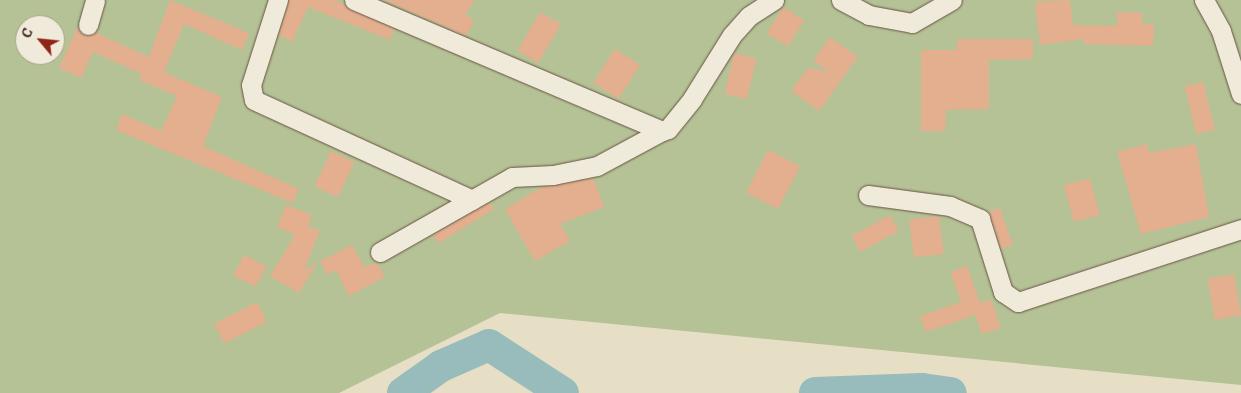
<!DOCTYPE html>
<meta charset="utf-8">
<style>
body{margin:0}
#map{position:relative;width:1241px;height:393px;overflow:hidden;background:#e6dfc5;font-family:Alegreya,serif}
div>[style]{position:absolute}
.green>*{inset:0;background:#b5c295}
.river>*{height:32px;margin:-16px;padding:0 16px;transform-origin:16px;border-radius:16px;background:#98bbbb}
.building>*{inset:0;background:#e3af8e;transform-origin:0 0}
.roads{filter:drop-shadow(0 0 1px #695446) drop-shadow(0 0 1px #695446)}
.minor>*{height:19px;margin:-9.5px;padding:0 9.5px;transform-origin:9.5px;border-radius:9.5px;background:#efead9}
span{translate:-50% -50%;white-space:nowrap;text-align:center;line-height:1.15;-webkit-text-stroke:5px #efead9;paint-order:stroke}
.north{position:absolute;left:15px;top:15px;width:50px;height:50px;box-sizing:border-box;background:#efead9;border:1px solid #a99c8d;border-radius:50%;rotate:298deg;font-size:14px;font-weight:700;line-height:20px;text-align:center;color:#3f261b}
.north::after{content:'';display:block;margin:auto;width:18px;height:22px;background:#8f2418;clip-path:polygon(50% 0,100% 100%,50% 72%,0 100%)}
</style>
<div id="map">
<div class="green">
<div style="clip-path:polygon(evenodd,0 0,1241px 0,1241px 385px,500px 313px,339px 393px,0 393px,0 0,25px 25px,55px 25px,55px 55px,25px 55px,25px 25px)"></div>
</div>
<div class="river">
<div style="left:403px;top:393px;width:47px;rotate:-35.4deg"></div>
<div style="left:441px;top:366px;width:52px;rotate:-23.6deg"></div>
<div style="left:489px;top:345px;width:88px;rotate:33deg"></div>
<div style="left:815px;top:393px;width:107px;rotate:-2.1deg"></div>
<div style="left:922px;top:389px;width:29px;rotate:8deg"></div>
</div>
<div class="building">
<div style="clip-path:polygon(170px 0,249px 33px,242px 50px,184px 24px,164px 72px,222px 97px,203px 146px,299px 189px,293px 203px,116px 130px,122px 114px,161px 131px,177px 96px,139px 80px,142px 74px,93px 52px,81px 78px,59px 68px,77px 28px,85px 36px,96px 33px,149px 57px)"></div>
<div style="clip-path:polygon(289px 0,335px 0,394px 29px,390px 40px,308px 7px,292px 42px,279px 35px)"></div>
<div style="clip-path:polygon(384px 0,474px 0,465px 15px,474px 20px,466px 36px)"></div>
<div style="clip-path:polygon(1070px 0,1073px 25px,1117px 26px,1117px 12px,1142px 13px,1142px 24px,1154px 24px,1153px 46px,1084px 44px,1084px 39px,1040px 45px,1035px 2px)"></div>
<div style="left:783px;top:7px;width:25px;height:31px;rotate:32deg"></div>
<div style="left:540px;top:12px;width:24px;height:45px;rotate:30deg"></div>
<div style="clip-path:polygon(830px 37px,858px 57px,819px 111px,791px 91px,808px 68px,830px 72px,813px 61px)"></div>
<div style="clip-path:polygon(957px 39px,1033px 39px,1033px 59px,989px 60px,989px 109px,946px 110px,945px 131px,921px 131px,921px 50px,957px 50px)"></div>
<div style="left:615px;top:49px;width:30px;height:40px;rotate:33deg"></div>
<div style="left:734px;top:53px;width:23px;height:42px;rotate:13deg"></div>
<div style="left:1203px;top:82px;width:49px;height:19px;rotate:76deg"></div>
<div style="clip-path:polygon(1147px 144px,1149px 153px,1196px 144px,1209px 217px,1141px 234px,1117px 152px)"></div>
<div style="left:768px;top:150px;width:36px;height:48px;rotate:27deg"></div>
<div style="left:331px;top:151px;width:26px;height:39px;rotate:25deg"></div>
<div style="clip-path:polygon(593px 178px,604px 207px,560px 224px,570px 241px,535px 261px,505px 209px,542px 187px)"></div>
<div style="left:1090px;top:178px;width:38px;height:27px;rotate:75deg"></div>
<div style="clip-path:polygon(490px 202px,494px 209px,439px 243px,433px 235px)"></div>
<div style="clip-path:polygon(286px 205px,312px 215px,308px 226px,320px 231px,304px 270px,317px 263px,299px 293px,270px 276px,295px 235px,277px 227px)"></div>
<div style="left:1000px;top:208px;width:39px;height:12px;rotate:71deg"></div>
<div style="left:890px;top:215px;width:18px;height:44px;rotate:61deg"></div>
<div style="left:939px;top:216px;width:38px;height:30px;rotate:83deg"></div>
<div style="clip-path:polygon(352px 245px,364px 267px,377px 263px,385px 277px,349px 296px,336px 270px,327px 275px,320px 261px)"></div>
<div style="left:244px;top:255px;width:25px;height:23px;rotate:27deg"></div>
<div style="clip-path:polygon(967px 266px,980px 303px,991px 300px,1001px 328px,982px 334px,975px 315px,926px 332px,920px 316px,961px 302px,951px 272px)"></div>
<div style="left:1234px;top:274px;width:42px;height:27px;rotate:80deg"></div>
<div style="left:257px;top:302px;width:22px;height:48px;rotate:63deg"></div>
</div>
<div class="roads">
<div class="minor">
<div style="left:278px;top:0;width:89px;rotate:107.6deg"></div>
<div style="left:251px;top:85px;width:15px;rotate:79deg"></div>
<div style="left:254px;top:100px;width:240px;rotate:24.6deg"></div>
<div style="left:354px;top:0;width:335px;rotate:23deg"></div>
<div style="left:662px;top:131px;width:6px;rotate:-18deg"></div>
<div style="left:668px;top:129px;width:38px;rotate:-51deg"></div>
<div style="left:692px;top:99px;width:75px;rotate:-58deg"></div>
<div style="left:732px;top:35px;width:25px;rotate:-48deg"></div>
<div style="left:749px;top:16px;width:30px;rotate:-33deg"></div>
<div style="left:841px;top:0;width:32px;rotate:28deg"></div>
<div style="left:869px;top:15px;width:44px;rotate:10.5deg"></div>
<div style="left:912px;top:23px;width:46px;rotate:-29.9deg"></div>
<div style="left:1204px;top:0;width:35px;rotate:61deg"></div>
<div style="left:1221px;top:31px;width:66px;rotate:72.4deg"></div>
<div style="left:88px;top:25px;width:26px;rotate:-74deg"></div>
<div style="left:868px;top:195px;width:83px;rotate:7.6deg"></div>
<div style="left:950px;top:206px;width:33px;rotate:23deg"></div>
<div style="left:980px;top:219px;width:77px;rotate:72.5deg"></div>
<div style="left:1003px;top:292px;width:18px;rotate:34deg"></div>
<div style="left:1018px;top:302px;width:235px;rotate:-18.1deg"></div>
<div style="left:380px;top:252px;width:152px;rotate:-29.6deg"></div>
<div style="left:512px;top:177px;width:41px;rotate:-2.8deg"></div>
<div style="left:553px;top:175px;width:45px;rotate:-11.6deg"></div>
<div style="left:597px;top:166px;width:74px;rotate:-28.3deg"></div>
</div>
</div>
<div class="north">С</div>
</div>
